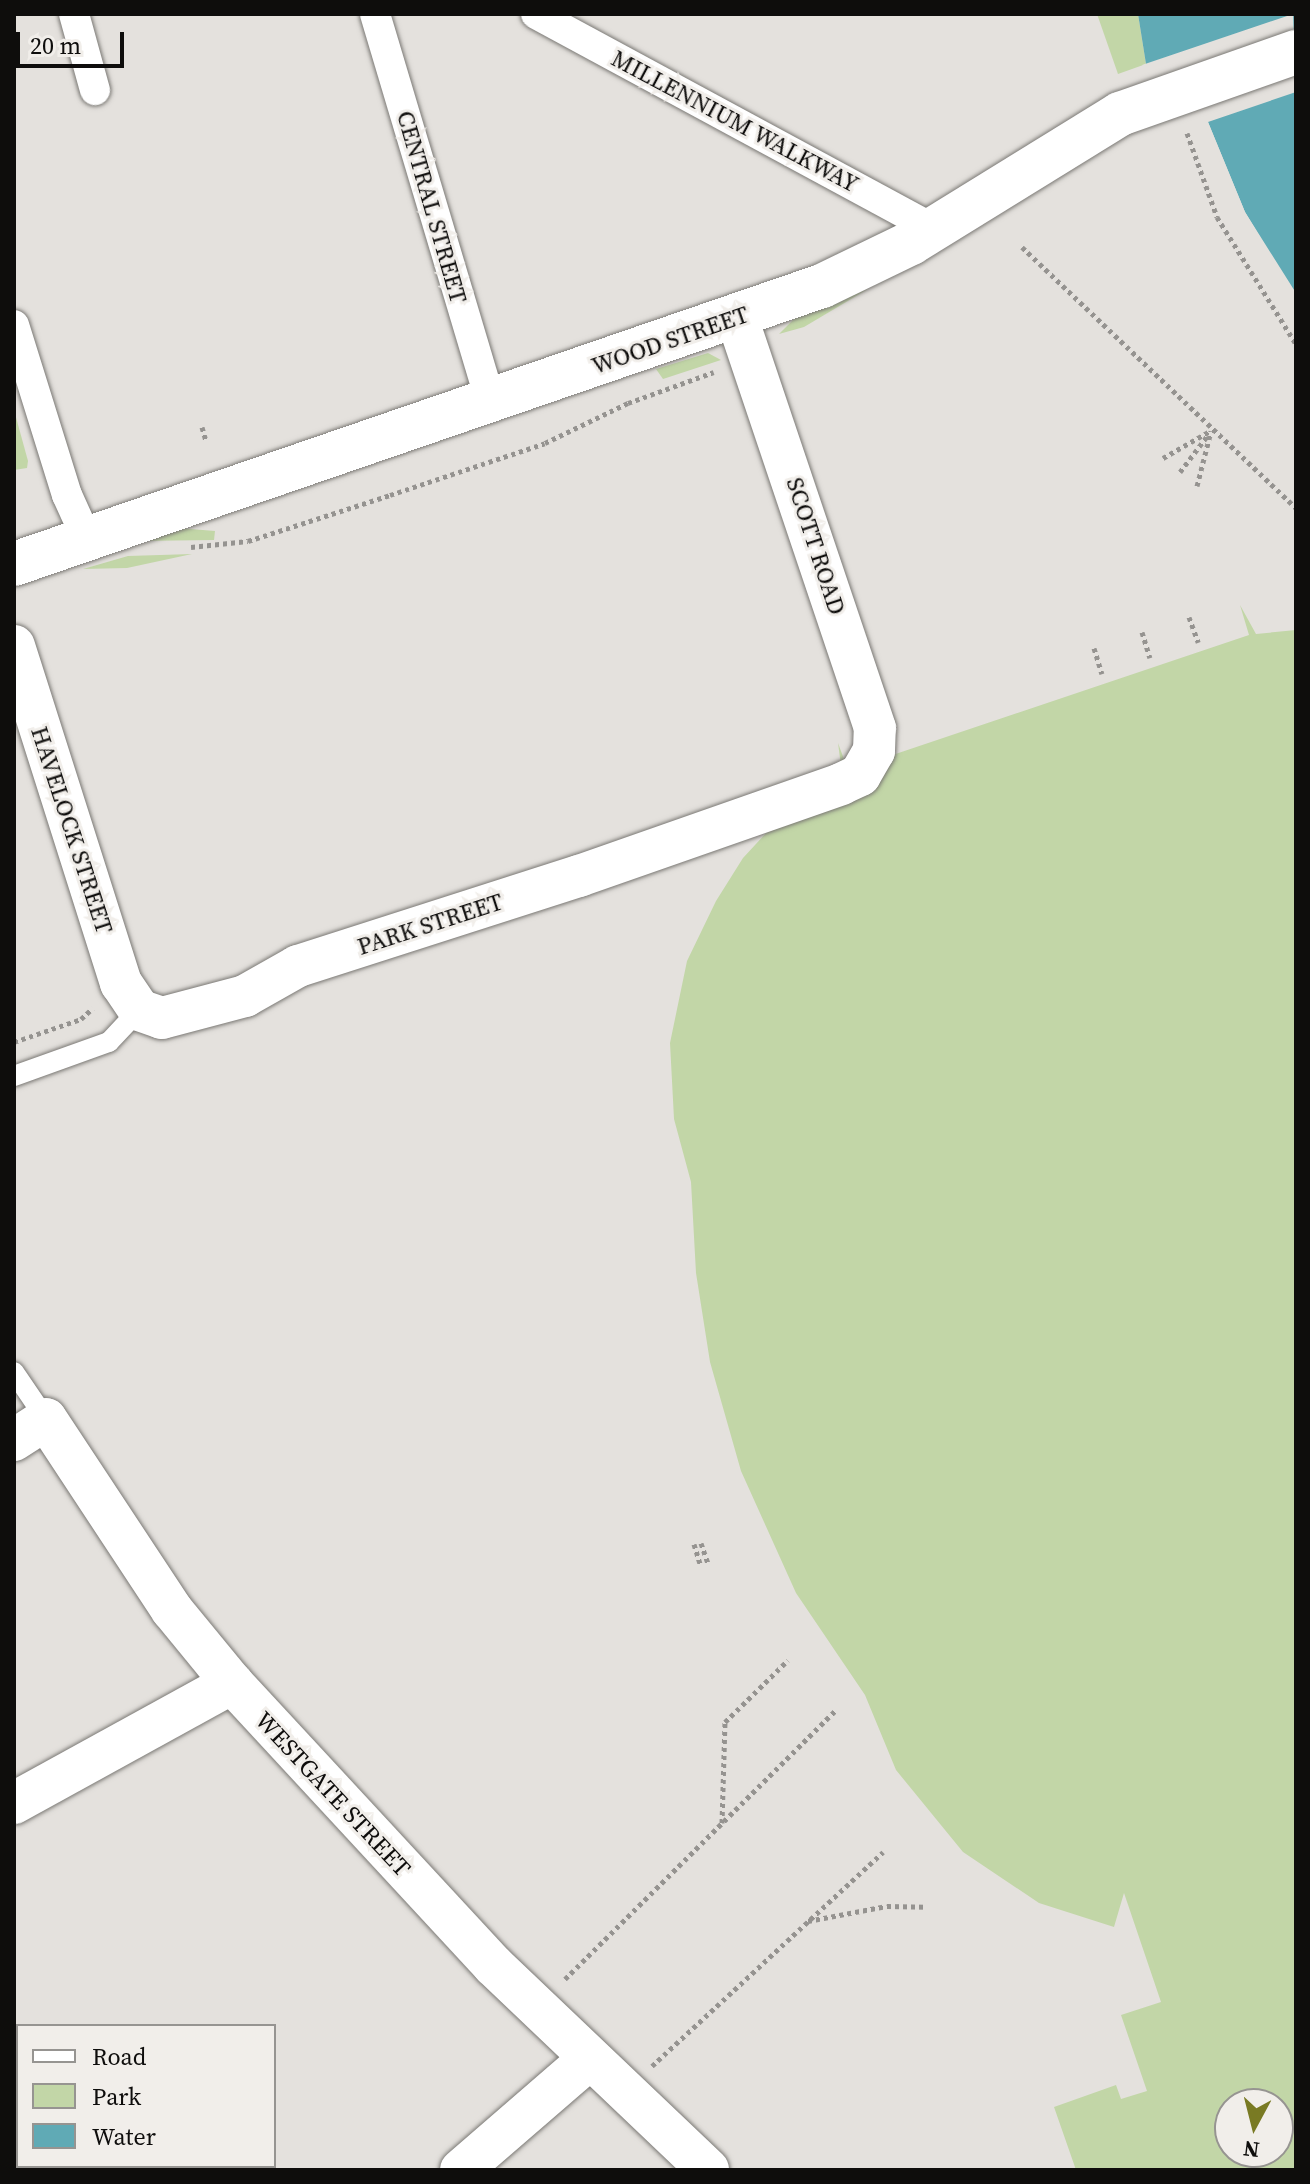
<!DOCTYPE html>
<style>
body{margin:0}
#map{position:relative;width:1310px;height:2184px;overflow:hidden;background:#e4e1dd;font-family:"Source Serif 4",serif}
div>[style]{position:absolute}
.green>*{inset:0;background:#c2d6a7}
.water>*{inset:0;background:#60aab5}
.pier>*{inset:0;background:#e4e1dd}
.path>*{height:5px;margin-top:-2.5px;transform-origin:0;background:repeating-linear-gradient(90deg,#959390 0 4px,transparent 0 8px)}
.roads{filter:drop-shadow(0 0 2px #7a7874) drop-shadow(0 0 2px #7a7874)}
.service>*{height:20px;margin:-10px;padding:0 10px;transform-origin:10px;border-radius:10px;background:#fff}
.pedestrian>*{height:30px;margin:-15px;padding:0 15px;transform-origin:15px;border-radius:15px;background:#fff}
.minor>*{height:42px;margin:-21px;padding:0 21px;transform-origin:21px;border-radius:21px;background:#fff}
.tertiary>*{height:44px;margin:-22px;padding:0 22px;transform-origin:22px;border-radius:22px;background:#fff}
span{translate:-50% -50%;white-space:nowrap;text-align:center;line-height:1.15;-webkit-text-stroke:6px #f1eeea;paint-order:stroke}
.street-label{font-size:24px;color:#0e0d0c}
.frame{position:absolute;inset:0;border:16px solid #0e0d0c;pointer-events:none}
.legend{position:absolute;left:16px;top:2024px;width:260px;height:144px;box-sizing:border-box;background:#f1eeea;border:2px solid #969491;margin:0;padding:10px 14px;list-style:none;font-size:24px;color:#0e0d0c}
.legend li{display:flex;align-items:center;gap:16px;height:40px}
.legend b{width:40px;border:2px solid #969491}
.north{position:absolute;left:1214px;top:2088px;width:80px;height:80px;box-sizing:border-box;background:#f1eeea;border:2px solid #969491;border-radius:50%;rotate:187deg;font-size:22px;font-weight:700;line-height:32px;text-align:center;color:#0e0d0c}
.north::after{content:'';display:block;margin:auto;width:28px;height:36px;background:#797a23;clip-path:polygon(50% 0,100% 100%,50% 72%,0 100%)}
.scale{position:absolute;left:16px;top:32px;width:108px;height:36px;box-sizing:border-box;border:4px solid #0e0d0c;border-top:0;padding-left:10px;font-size:24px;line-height:28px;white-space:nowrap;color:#0e0d0c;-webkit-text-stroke:6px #f1eeea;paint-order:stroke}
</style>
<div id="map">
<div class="green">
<div style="clip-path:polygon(1097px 14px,1138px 14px,1146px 64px,1118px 74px)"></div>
<div style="clip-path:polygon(868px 289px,804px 327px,779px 334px,794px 319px)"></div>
<div style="clip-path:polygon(708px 353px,721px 360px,663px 379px,656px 369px)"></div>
<div style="clip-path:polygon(14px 410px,28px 461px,27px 468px,14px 470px)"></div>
<div style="clip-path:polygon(178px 528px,215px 531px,214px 540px,139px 541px)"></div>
<div style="clip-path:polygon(192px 554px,127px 568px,83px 569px,128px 556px)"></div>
<div style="clip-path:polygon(evenodd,1240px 605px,1256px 634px,1296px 630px,1296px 2170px,1076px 2170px,1054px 2107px,1116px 2085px,1121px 2099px,1147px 2091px,1121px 2015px,1161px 2002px,1124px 1893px,1114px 1927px,1039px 1903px,963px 1852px,896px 1770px,865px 1695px,796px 1593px,741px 1471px,710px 1362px,696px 1273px,691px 1182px,674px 1119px,670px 1043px,687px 961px,716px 901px,743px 858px,780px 818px,842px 773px,838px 743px,848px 770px,1249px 635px,1240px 605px,1230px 2104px,1278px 2104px,1278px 2152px,1230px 2152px,1230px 2104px)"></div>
</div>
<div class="water">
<div style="clip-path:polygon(1138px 14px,1296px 14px,1296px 293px,1245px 212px,1208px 122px,1203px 124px,1146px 64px)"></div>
</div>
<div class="pier">
<div style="clip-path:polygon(1293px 14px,1296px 92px,1208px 122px,1245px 212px,1296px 297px,1242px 214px,1205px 127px,1142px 65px)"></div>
</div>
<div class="path">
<div style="left:1187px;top:133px;width:89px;rotate:70.3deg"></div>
<div style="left:1217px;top:217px;width:150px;rotate:58.1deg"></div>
<div style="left:1022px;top:247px;width:378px;rotate:43.6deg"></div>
<div style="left:202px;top:427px;width:15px;rotate:74deg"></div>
<div style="left:1163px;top:458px;width:54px;rotate:-29.9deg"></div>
<div style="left:1180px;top:472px;width:46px;rotate:-52.9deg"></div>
<div style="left:1197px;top:486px;width:57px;rotate:-75.7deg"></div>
<div style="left:191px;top:547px;width:57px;rotate:-6deg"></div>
<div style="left:248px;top:541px;width:149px;rotate:-17.9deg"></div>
<div style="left:390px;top:495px;width:163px;rotate:-18.5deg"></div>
<div style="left:545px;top:443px;width:92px;rotate:-25.7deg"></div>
<div style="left:628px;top:403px;width:91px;rotate:-19.8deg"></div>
<div style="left:1189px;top:617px;width:27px;rotate:70deg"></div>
<div style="left:1142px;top:632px;width:27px;rotate:73deg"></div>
<div style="left:1094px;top:648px;width:27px;rotate:73deg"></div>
<div style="left:14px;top:1042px;width:71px;rotate:-18.9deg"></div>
<div style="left:81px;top:1019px;width:16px;rotate:-43deg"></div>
<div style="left:701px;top:1543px;width:21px;rotate:71deg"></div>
<div style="left:694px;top:1544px;width:21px;rotate:73deg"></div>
<div style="left:722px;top:1823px;width:101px;rotate:-88.3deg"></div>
<div style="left:725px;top:1722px;width:88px;rotate:-44.5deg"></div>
<div style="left:808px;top:1921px;width:80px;rotate:-10.8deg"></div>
<div style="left:887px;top:1906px;width:39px;rotate:1deg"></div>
<div style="left:565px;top:1979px;width:383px;rotate:-44.8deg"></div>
<div style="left:652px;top:2066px;width:315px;rotate:-42.8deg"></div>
</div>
<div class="roads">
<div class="service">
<div style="left:14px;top:1076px;width:101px;rotate:-19.7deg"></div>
<div style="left:109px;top:1042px;width:44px;rotate:-46.8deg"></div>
<div style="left:14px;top:1372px;width:57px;rotate:55.8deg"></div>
</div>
<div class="pedestrian">
<div style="left:74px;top:14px;width:79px;rotate:74.6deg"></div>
<div style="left:375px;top:14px;width:403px;rotate:73.4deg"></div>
<div style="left:536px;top:14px;width:451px;rotate:28.4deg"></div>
<div style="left:14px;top:325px;width:178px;rotate:72.7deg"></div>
<div style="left:67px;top:495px;width:46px;rotate:65.7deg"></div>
</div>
<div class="minor">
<div style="left:14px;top:646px;width:354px;rotate:72.4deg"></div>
<div style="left:121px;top:983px;width:32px;rotate:56deg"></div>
<div style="left:139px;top:1010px;width:24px;rotate:19deg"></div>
<div style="left:162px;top:1018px;width:86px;rotate:-14.8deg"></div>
<div style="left:245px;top:996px;width:61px;rotate:-29.5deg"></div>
<div style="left:298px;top:966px;width:295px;rotate:-17.8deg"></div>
<div style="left:579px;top:876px;width:278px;rotate:-19.3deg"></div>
<div style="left:841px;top:784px;width:21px;rotate:-25deg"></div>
<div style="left:860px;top:775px;width:28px;rotate:-60deg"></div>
<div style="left:874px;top:751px;width:23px;rotate:-88deg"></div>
<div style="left:875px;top:728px;width:433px;rotate:-108.6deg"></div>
<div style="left:14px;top:1440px;width:38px;rotate:-33deg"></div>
<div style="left:46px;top:1419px;width:229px;rotate:56.6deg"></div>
<div style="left:172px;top:1610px;width:94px;rotate:50.6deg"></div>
<div style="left:232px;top:1683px;width:384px;rotate:47.2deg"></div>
<div style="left:493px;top:1965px;width:297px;rotate:43.6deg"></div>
<div style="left:14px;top:1803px;width:249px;rotate:-28.8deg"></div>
<div style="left:461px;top:2170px;width:168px;rotate:-40.9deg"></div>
</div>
<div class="tertiary">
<div style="left:14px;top:564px;width:854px;rotate:-18.99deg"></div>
<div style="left:822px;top:286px;width:99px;rotate:-25.8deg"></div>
<div style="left:911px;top:243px;width:246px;rotate:-31.7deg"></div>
<div style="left:1120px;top:114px;width:187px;rotate:-19.4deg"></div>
</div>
</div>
<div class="street-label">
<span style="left:735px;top:121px;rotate:28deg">MILLENNIUM WALKWAY</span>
<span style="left:432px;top:207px;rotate:74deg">CENTRAL STREET</span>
<span style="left:670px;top:340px;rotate:-19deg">WOOD STREET</span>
<span style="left:816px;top:546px;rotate:72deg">SCOTT ROAD</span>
<span style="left:72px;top:830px;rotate:72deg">HAVELOCK STREET</span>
<span style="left:430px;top:924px;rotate:-18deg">PARK STREET</span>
<span style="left:333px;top:1794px;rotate:47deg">WESTGATE STREET</span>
</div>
<div class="frame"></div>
<ul class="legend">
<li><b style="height:10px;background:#fff"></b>Road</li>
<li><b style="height:22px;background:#c2d6a7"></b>Park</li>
<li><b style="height:22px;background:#60aab5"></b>Water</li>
</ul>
<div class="north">N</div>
<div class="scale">20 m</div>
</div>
